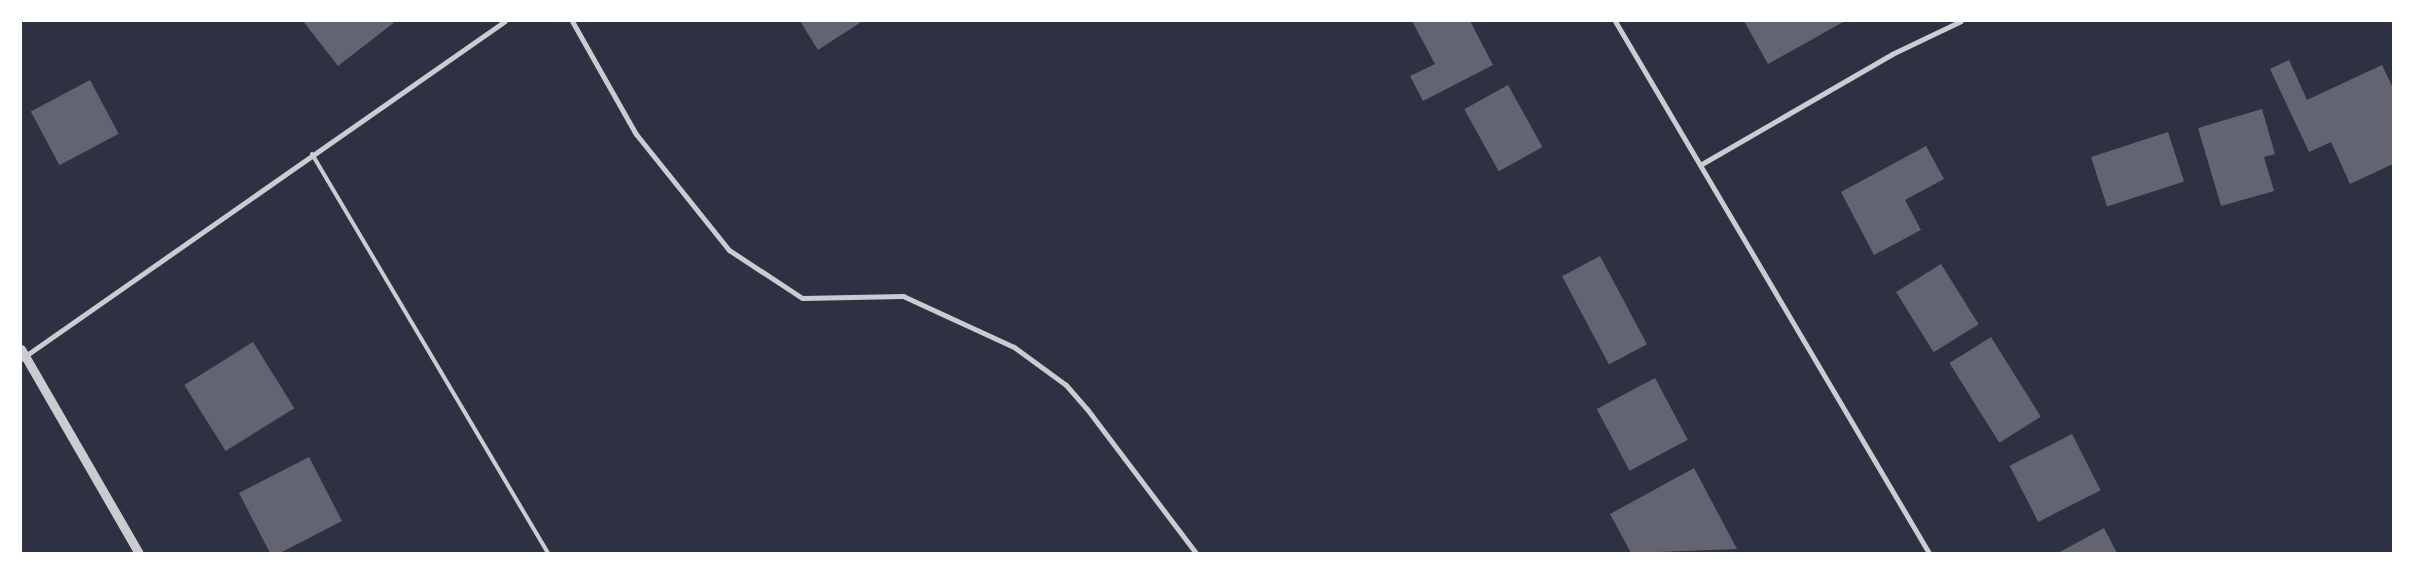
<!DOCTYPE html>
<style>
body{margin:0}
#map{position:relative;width:2414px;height:574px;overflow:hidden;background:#2d3142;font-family:Overpass,sans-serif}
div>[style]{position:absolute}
.building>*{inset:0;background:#626471;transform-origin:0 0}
.service>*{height:4px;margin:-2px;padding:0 2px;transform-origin:2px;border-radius:2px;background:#caccd0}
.minor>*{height:5px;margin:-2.5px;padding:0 2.5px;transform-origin:2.5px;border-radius:2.5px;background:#caccd0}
.tertiary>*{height:9px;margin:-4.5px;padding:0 4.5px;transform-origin:4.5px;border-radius:4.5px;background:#caccd0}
span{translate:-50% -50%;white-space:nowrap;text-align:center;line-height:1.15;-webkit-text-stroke:4px #fff;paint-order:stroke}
.frame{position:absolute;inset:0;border:22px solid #fff;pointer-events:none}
</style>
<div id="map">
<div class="building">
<div style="clip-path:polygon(303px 21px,396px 21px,338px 66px)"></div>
<div style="clip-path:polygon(800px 21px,860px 21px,861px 22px,818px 50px)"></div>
<div style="clip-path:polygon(1412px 21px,1470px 21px,1493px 65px,1423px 101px,1410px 76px,1435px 64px)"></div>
<div style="clip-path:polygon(1744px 21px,1845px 21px,1768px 64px)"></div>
<div style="clip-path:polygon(2289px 60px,2307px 100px,2382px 65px,2393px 88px,2393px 164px,2350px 184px,2331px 142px,2309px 152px,2270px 69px)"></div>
<div style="left:90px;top:80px;width:61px;height:67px;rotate:62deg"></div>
<div style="left:1508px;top:85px;width:71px;height:50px;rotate:61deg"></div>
<div style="clip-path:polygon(2262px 109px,2275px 154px,2264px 157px,2274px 191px,2221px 206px,2198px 128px)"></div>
<div style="left:2168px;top:132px;width:52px;height:81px;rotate:72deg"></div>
<div style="clip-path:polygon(1926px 146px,1944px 179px,1905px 200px,1921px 230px,1874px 255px,1841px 192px)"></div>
<div style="left:1600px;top:256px;width:100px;height:43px;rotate:62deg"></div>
<div style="left:1941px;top:264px;width:71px;height:53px;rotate:58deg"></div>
<div style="left:1991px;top:337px;width:94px;height:49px;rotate:58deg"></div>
<div style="left:253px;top:342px;width:78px;height:81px;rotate:58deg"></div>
<div style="left:1655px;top:378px;width:70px;height:66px;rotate:62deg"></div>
<div style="left:2072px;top:434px;width:63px;height:70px;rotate:63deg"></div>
<div style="clip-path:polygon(309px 457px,342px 521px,280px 553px,270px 553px,239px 493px)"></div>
<div style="clip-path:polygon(1694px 468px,1737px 549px,1631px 553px,1610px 514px)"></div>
<div style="clip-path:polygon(2104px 528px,2117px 553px,2058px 553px)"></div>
</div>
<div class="service">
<div style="left:312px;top:154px;width:464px;rotate:59.4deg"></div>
</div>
<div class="minor">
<div style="left:572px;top:21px;width:130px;rotate:60.5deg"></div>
<div style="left:636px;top:134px;width:149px;rotate:51.3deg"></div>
<div style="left:729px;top:250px;width:87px;rotate:33.3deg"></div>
<div style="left:802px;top:298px;width:101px;rotate:-1.1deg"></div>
<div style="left:903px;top:296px;width:122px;rotate:24.7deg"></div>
<div style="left:1014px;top:347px;width:64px;rotate:36.2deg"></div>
<div style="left:1066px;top:385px;width:32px;rotate:49deg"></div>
<div style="left:1087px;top:409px;width:181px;rotate:52.9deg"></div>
<div style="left:1615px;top:21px;width:618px;rotate:59.45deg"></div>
<div style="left:1700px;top:165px;width:222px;rotate:-30deg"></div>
<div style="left:1892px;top:54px;width:76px;rotate:-25.6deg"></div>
<div style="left:21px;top:359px;width:590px;rotate:-34.93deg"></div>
</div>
<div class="tertiary">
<div style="left:21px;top:349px;width:236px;rotate:60deg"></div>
</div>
<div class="frame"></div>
</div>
